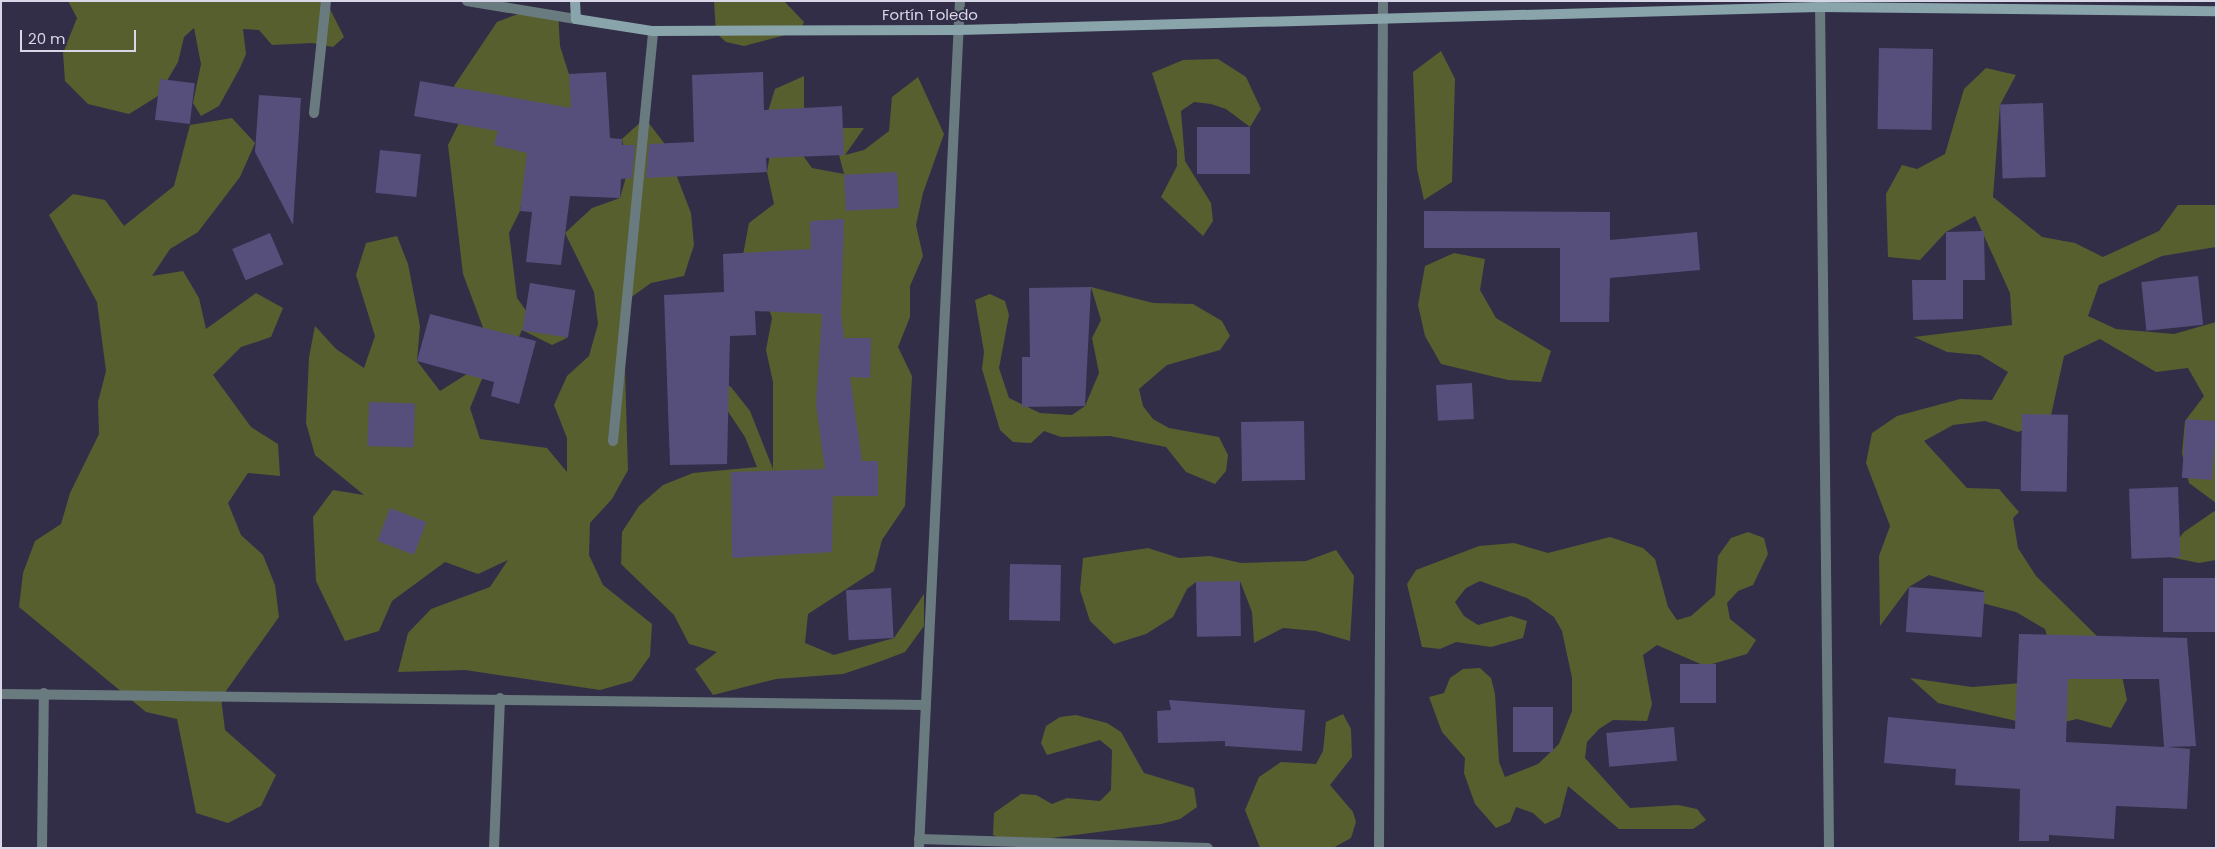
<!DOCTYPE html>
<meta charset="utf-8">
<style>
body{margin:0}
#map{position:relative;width:2217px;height:849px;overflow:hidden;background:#322e48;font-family:Poppins,sans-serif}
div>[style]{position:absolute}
.forest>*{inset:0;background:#575f2f}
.building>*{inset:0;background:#564f7b;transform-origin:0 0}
.street>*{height:10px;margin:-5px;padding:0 5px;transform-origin:5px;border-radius:5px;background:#6a7b7f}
.secondary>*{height:10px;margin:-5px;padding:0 5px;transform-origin:5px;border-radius:5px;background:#89a4aa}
span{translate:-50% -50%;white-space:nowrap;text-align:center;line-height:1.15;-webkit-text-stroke:4px #322e48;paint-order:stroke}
.street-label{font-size:15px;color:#d8d7e8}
.frame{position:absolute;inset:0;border:2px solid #d8d7e8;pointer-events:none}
.scale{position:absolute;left:20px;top:30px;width:116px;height:22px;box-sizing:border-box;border:2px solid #d8d7e8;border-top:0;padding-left:6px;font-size:15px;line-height:18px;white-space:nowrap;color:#d8d7e8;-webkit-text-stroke:4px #322e48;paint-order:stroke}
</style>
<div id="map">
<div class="forest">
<div style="clip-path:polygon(68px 1px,326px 1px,344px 37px,333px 47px,312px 43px,272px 45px,259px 30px,243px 29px,246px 54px,240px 68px,219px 106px,201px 116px,193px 103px,201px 64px,194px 28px,184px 37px,178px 62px,158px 96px,129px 114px,88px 104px,65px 81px,63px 53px,77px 18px)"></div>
<div style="clip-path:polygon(714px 1px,784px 1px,804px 22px,800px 31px,744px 46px,726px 42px,716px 33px)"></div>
<div style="clip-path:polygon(526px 11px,558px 11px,560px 46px,579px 106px,525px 179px,520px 211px,509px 233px,517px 298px,535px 323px,567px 338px,552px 345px,522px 330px,511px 355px,482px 379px,470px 408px,480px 439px,547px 448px,567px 472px,567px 438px,554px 405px,567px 376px,589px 356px,598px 324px,594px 292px,565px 233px,592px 208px,620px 198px,628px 170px,622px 139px,645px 118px,664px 143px,691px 213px,694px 245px,684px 276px,651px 283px,623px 303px,628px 470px,612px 499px,590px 523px,589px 555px,603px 585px,652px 624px,650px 656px,632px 681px,600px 690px,465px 670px,398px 672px,408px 633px,431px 609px,490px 587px,508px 560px,478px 574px,445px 562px,392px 601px,379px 631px,345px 641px,316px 581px,313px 517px,333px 490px,364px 495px,315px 455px,306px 423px,309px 357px,315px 326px,336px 349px,364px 368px,375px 336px,356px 275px,366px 243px,397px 236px,408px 264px,420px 326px,417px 361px,440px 391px,494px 357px,463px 274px,448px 145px,462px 117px,454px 86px,497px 22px)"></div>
<div style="clip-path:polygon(1441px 51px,1455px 79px,1452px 182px,1424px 200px,1417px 169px,1413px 72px)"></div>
<div style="clip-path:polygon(1218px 59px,1246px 77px,1261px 109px,1250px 127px,1226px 109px,1211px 104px,1194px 102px,1181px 111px,1185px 161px,1211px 203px,1213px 221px,1203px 236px,1161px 197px,1177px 166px,1177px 150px,1152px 73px,1183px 60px)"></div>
<div style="clip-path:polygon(1986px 68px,2016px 75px,2000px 105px,1993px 197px,2042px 237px,2075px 243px,2103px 257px,2159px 231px,2178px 205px,2216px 205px,2216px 247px,2162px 256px,2099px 285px,2088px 316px,2116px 329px,2174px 334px,2216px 322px,2216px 503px,2189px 483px,2182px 453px,2185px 421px,2204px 396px,2188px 368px,2156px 372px,2100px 339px,2064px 356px,2050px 420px,2018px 432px,1985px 421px,1953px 425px,1924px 441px,1967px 488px,1999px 489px,2019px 512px,2013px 518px,2018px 548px,2036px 576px,2103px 642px,2121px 671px,2127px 700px,2111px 728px,2077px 719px,2043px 727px,1938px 703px,1910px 678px,1972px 687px,2034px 682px,2054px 659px,2045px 629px,2016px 612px,1982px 603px,1984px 591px,1929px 575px,1909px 587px,1880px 626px,1879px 556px,1890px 526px,1866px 463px,1872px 433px,1897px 416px,1960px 399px,1992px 400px,2008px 372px,1980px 355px,1947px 352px,1914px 337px,2012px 325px,2010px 293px,1975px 216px,1946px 232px,1920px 260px,1888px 257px,1886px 194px,1902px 165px,1917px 169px,1945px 154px,1964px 89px)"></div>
<div style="clip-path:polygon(804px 76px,804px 157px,812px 168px,844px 174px,832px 128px,864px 128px,845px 155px,864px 150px,889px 131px,892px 97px,918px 77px,944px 134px,923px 193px,916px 225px,923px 256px,910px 286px,910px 317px,898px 347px,912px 376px,905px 506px,882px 540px,874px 571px,808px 614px,805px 643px,834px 655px,894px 638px,924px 594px,924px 626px,905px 652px,876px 663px,843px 674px,776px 679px,713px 695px,695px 669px,717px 652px,689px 644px,674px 615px,621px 564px,622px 532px,639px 506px,663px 485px,693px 473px,757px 467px,745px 437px,701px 371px,731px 387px,750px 411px,773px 469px,773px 382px,766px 350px,772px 318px,761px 285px,743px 255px,749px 223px,774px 204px,767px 172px,770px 154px,765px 121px,775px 89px)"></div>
<div style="clip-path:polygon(232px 118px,255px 143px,240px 177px,198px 232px,170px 249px,152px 276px,183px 271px,199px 298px,206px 329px,256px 293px,283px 308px,271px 337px,241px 347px,213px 375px,251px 427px,278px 444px,280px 476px,248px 473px,228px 503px,241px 535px,263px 555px,275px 585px,279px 617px,221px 698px,225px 730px,276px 775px,261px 806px,228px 823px,196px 813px,177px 719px,146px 712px,19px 607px,23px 573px,35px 541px,61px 524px,70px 493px,99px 434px,98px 402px,106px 371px,97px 302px,49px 215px,73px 194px,105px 200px,124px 226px,174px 186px,190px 125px)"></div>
<div style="clip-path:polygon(1454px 253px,1485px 259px,1480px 290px,1496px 318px,1551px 351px,1541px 382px,1508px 380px,1441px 364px,1425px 336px,1418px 305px,1425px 266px)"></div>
<div style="clip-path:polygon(1091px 287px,1153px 303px,1193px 304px,1222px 321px,1230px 336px,1220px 350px,1167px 365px,1139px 389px,1143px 406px,1153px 419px,1169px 428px,1219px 437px,1228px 455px,1226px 471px,1215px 484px,1186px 472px,1166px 447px,1110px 436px,1061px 437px,1044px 431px,1031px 443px,1013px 442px,1000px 430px,982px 369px,984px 352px,975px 300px,990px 294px,1005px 301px,1009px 315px,999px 368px,1009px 398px,1040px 413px,1072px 415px,1085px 406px,1099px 373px,1092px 338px,1101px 320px)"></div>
<div style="clip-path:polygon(2216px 510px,2216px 560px,2199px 563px,2165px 556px,2184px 532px)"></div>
<div style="clip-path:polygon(1748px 532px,1764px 538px,1768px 554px,1753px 585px,1738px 591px,1727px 603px,1730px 619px,1756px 640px,1747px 654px,1705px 666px,1657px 645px,1643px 655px,1652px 704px,1647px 721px,1613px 720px,1599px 729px,1587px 742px,1585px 758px,1630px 808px,1678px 805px,1697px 809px,1706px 820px,1693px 829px,1619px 829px,1568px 786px,1560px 817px,1545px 824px,1533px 813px,1516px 807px,1510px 822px,1496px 828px,1475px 804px,1464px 773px,1465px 758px,1442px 732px,1429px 697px,1444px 693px,1450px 678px,1463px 669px,1480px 668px,1491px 678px,1495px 694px,1499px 762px,1505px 777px,1538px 764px,1559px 744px,1572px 711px,1572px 678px,1562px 631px,1554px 617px,1527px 598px,1480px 581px,1466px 588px,1455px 602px,1464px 616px,1478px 625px,1511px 616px,1527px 621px,1523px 638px,1491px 647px,1456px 642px,1440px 649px,1422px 647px,1407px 584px,1416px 570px,1479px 546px,1514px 543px,1548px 553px,1610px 537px,1643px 548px,1655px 559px,1668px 607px,1677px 620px,1691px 616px,1715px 595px,1718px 556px,1731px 538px)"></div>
<div style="clip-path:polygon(1148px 548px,1179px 558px,1210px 556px,1241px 563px,1306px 561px,1336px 550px,1354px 576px,1350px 641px,1316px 631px,1283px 628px,1254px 643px,1252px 612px,1240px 581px,1228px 585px,1196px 582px,1187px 589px,1173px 617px,1146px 634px,1114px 644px,1090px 621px,1080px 590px,1083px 558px)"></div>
<div style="clip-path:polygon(1343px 714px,1351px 729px,1352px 757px,1330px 785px,1353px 812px,1356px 822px,1351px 838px,1333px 848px,1260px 848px,1245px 810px,1259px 777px,1281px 762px,1316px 764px,1323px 751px,1326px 722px)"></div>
<div style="clip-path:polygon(1076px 715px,1107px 723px,1121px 732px,1144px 773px,1194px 788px,1197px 807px,1180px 819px,1161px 824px,1013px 843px,993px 835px,994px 813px,1021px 794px,1036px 795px,1052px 804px,1067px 798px,1100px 801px,1111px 790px,1112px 750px,1100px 740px,1047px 755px,1041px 743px,1046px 726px,1060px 717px)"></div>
</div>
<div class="building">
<div style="left:1879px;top:48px;width:54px;height:81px;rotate:1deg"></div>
<div style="clip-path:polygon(606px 72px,610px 138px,622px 139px,622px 145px,635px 145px,632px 178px,621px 179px,620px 198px,570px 196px,561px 265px,526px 262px,532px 212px,520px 211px,527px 153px,494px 145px,498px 131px,414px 116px,420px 81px,571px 108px,569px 74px)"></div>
<div style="clip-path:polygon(763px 72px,764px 110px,842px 106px,844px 155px,766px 158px,767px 172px,646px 178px,649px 144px,694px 142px,692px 75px)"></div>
<div style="left:160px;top:79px;width:35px;height:41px;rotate:7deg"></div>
<div style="clip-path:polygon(259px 95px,301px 98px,293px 225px,255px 152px)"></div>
<div style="left:2043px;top:103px;width:74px;height:43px;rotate:88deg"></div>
<div style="left:1250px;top:127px;width:47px;height:53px;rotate:90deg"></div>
<div style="left:380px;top:150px;width:41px;height:43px;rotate:6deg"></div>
<div style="left:897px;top:172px;width:36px;height:53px;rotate:87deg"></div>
<div style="clip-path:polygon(1424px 211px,1610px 212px,1610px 240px,1697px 232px,1700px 270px,1610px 278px,1609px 322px,1560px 322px,1560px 248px,1424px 248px)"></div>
<div style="clip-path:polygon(844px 219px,841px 314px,844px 338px,871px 338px,870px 378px,850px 377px,862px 461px,878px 461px,878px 496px,833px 496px,832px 552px,732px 558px,731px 472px,825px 469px,816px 404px,822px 314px,755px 311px,756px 335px,730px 336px,727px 464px,670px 465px,664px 295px,724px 292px,723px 254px,811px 249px,810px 221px)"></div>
<div style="clip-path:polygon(1984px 231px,1985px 280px,1963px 280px,1963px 319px,1913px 320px,1912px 280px,1946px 280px,1946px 232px)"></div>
<div style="left:270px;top:233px;width:34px;height:41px;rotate:67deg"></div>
<div style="left:2198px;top:276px;width:49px;height:57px;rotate:84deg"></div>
<div style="left:530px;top:283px;width:46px;height:48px;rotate:9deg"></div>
<div style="clip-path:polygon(1091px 287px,1085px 406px,1022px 407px,1022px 357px,1030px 357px,1029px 288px)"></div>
<div style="clip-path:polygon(430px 314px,536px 341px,519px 404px,491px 396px,494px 382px,417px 361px)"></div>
<div style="left:1472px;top:383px;width:36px;height:36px;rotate:87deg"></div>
<div style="left:369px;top:402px;width:46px;height:44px;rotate:2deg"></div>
<div style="left:2022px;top:414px;width:46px;height:77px;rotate:1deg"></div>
<div style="left:2186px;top:419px;width:30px;height:59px;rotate:4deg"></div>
<div style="left:1304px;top:421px;width:59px;height:63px;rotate:89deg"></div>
<div style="left:2178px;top:487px;width:70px;height:49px;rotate:88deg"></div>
<div style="left:390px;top:508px;width:39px;height:35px;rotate:21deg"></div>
<div style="left:1010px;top:564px;width:51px;height:56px;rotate:1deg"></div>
<div style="left:2163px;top:578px;width:53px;height:54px"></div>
<div style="left:1240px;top:581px;width:55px;height:44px;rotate:89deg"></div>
<div style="left:1909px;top:587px;width:76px;height:45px;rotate:4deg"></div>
<div style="left:891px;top:588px;width:50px;height:45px;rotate:87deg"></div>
<div style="clip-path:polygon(evenodd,2019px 634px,2187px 638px,2196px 746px,2167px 747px,2190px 749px,2187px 809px,2116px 806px,2114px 839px,2049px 835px,2049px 841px,2019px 841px,2020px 789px,1955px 785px,1956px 769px,1884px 763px,1888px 717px,2015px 729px,2019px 634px,2068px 679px,2159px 679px,2164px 747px,2066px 742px,2068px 679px)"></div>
<div style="left:1680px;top:664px;width:36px;height:39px"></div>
<div style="clip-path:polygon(1169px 700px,1305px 710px,1302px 751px,1225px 746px,1225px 741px,1158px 743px,1157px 711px,1171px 710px)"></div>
<div style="left:1553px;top:707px;width:45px;height:40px;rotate:90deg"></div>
<div style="left:1674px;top:727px;width:34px;height:68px;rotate:85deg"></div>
</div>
<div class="street">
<div style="left:467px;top:1px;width:110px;rotate:9.4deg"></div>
<div style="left:1820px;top:1px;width:847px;rotate:89.39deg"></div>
<div style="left:314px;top:113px;width:113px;rotate:-83.9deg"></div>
<div style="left:613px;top:441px;width:412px;rotate:-84.4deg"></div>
<div style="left:1px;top:694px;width:924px;rotate:0.68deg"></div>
<div style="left:919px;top:839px;width:289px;rotate:1.8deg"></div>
<div style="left:42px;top:848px;width:155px;rotate:-89.3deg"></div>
<div style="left:494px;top:848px;width:150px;rotate:-87.7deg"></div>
<div style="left:919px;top:848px;width:848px;rotate:-87.23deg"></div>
<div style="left:1379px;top:848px;width:847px;rotate:-89.73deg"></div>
</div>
<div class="secondary">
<div style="left:575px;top:1px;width:18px;rotate:87deg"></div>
<div style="left:576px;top:19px;width:78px;rotate:8.9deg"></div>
<div style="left:653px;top:31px;width:305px;rotate:-0.2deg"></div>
<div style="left:958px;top:30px;width:862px;rotate:-1.53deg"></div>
<div style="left:1820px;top:7px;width:396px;rotate:0.6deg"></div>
</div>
<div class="street-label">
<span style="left:930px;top:15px">Fortín Toledo</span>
</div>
<div class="frame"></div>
<div class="scale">20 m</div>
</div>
